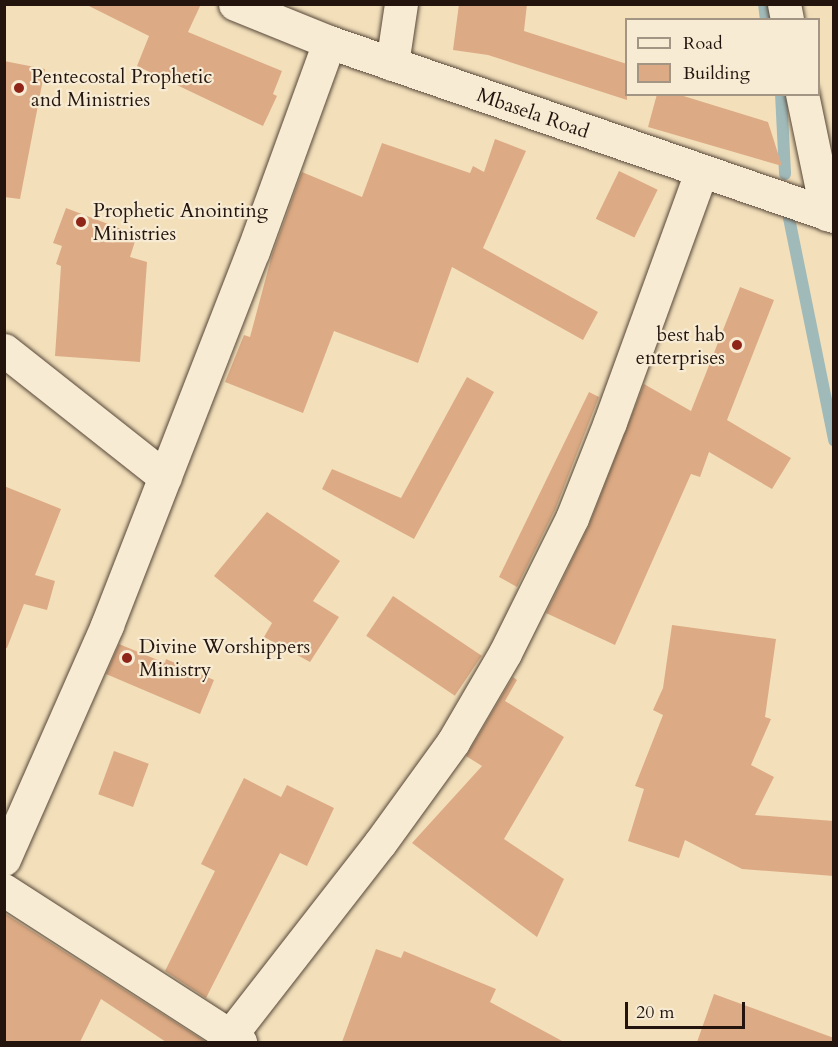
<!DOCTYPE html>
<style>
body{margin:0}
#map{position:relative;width:838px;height:1047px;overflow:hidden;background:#f3e0bb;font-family:Cardo,serif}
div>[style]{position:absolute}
.stream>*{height:12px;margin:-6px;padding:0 6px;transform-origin:6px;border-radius:6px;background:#a0baba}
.building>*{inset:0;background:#dcab85;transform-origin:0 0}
.roads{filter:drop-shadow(0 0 2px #574739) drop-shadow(0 0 2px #574739)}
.minor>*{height:33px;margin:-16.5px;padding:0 16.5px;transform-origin:16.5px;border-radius:16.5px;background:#f7ebd3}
.dots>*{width:16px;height:16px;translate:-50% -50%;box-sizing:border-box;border:3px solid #f7ebd3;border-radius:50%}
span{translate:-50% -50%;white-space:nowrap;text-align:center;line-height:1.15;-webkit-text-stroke:4.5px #f7ebd3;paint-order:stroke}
.poi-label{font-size:20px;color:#23140e}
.left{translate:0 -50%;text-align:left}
.right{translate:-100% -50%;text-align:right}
.street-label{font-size:20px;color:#23140e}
.frame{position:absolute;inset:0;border:6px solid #23140e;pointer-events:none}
.legend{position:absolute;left:625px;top:18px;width:195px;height:78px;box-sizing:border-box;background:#f7ebd3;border:2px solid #a29584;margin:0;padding:8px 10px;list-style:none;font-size:18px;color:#23140e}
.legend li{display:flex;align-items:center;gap:12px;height:30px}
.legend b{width:30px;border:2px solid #a29584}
.scale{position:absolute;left:625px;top:1002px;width:120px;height:27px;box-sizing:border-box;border:3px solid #23140e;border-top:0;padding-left:8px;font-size:18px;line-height:21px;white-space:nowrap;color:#23140e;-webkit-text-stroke:4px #f7ebd3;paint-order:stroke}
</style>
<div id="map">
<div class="stream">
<div style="left:764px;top:4px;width:16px;rotate:83deg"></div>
<div style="left:781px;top:94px;width:80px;rotate:87.1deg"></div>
<div style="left:789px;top:218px;width:227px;rotate:78.5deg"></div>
</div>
<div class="building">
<div style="clip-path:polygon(85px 4px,201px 4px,188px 32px,282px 71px,273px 94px,277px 96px,263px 126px,137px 66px,149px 36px)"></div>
<div style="clip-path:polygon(459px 4px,527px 4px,524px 31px,627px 64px,627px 100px,488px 55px,453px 50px)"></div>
<div style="clip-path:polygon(4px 61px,45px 69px,20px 199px,4px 197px)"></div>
<div style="clip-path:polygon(657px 94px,677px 94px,768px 122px,782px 166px,648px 127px)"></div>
<div style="clip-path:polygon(495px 139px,526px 151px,483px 248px,598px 312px,583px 340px,452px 267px,418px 363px,334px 331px,303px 413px,225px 382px,244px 335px,250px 337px,272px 255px,302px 172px,362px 197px,382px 143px,470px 173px,473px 166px,484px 172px)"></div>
<div style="left:619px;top:171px;width:43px;height:53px;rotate:26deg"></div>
<div style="clip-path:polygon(66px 208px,137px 235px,130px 257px,147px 262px,140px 362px,55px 356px,61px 266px,56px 264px,62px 246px,53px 243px)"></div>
<div style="clip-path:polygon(740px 287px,774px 300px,727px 420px,791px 458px,772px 489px,709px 452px,700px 477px,691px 474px,615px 645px,546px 613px,589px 525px,644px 384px,691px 411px)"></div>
<div style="clip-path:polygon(467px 377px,494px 392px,414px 539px,322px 489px,332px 469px,401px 498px)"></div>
<div style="clip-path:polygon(589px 392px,599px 397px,592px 415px,555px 510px,517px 587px,499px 577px)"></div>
<div style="clip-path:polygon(4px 486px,61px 509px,35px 575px,55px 581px,47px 610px,24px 604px,7px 648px,4px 648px)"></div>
<div style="clip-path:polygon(267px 512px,340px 561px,313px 601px,339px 617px,310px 662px,264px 637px,272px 623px,214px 576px)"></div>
<div style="left:393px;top:596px;width:107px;height:48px;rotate:34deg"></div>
<div style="clip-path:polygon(672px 625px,776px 639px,765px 717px,771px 719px,751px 765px,774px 777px,755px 815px,834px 821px,834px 876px,742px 869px,685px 840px,679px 858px,628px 841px,644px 789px,635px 786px,663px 715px,653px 710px,663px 688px)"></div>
<div style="clip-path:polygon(119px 644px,165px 663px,166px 659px,214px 680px,200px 714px,106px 674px)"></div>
<div style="clip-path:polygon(513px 677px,517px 680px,505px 701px,564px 737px,504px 839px,564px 879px,537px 937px,412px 843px,482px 766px,466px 756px)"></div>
<div style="left:114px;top:751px;width:37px;height:46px;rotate:20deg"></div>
<div style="clip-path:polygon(244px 778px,281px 797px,287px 785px,334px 808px,307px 866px,280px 853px,206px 998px,165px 971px,215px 871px,201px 864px)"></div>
<div style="clip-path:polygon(4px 913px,206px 1042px,166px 1042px,101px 999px,80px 1042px,4px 1042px)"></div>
<div style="clip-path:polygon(376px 949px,401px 958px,404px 951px,496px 989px,490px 1002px,564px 1042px,342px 1042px)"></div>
<div style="clip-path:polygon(714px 994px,834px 1038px,834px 1042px,697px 1042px)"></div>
</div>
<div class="roads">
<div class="minor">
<div style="left:235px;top:4px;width:101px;rotate:22deg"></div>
<div style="left:329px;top:42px;width:534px;rotate:19.01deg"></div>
<div style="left:784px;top:4px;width:16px;rotate:79deg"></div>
<div style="left:392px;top:64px;width:61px;rotate:-81.5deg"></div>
<div style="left:802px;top:94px;width:123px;rotate:78.2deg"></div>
<div style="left:4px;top:350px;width:205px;rotate:38.3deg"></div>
<div style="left:4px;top:859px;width:256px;rotate:-66.2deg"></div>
<div style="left:107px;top:625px;width:401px;rotate:-68.7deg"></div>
<div style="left:253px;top:251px;width:222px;rotate:-70deg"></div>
<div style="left:4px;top:890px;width:281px;rotate:32.8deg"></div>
<div style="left:225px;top:1042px;width:252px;rotate:-52.1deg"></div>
<div style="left:380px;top:843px;width:125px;rotate:-54.1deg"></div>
<div style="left:453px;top:742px;width:103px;rotate:-59.7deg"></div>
<div style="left:505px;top:653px;width:151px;rotate:-63.6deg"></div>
<div style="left:572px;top:518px;width:103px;rotate:-68.4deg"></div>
<div style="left:610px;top:422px;width:266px;rotate:-70deg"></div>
</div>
</div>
<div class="dots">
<div style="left:19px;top:88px;background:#8f2418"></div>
<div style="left:81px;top:222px;background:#8f2418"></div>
<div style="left:737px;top:345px;background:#8f2418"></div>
<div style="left:127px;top:658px;background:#8f2418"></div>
</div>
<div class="poi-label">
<span class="left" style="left:31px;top:88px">Pentecostal Prophetic<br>and Ministries</span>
<span class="left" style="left:93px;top:222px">Prophetic Anointing<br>Ministries</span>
<span class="right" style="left:725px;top:346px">best hab<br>enterprises</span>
<span class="left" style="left:139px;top:658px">Divine Worshippers<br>Ministry</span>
</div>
<div class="street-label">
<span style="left:533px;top:113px;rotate:19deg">Mbasela Road</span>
</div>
<div class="frame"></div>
<ul class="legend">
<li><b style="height:8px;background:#f7ebd3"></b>Road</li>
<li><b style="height:16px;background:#dcab85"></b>Building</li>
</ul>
<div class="scale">20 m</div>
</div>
